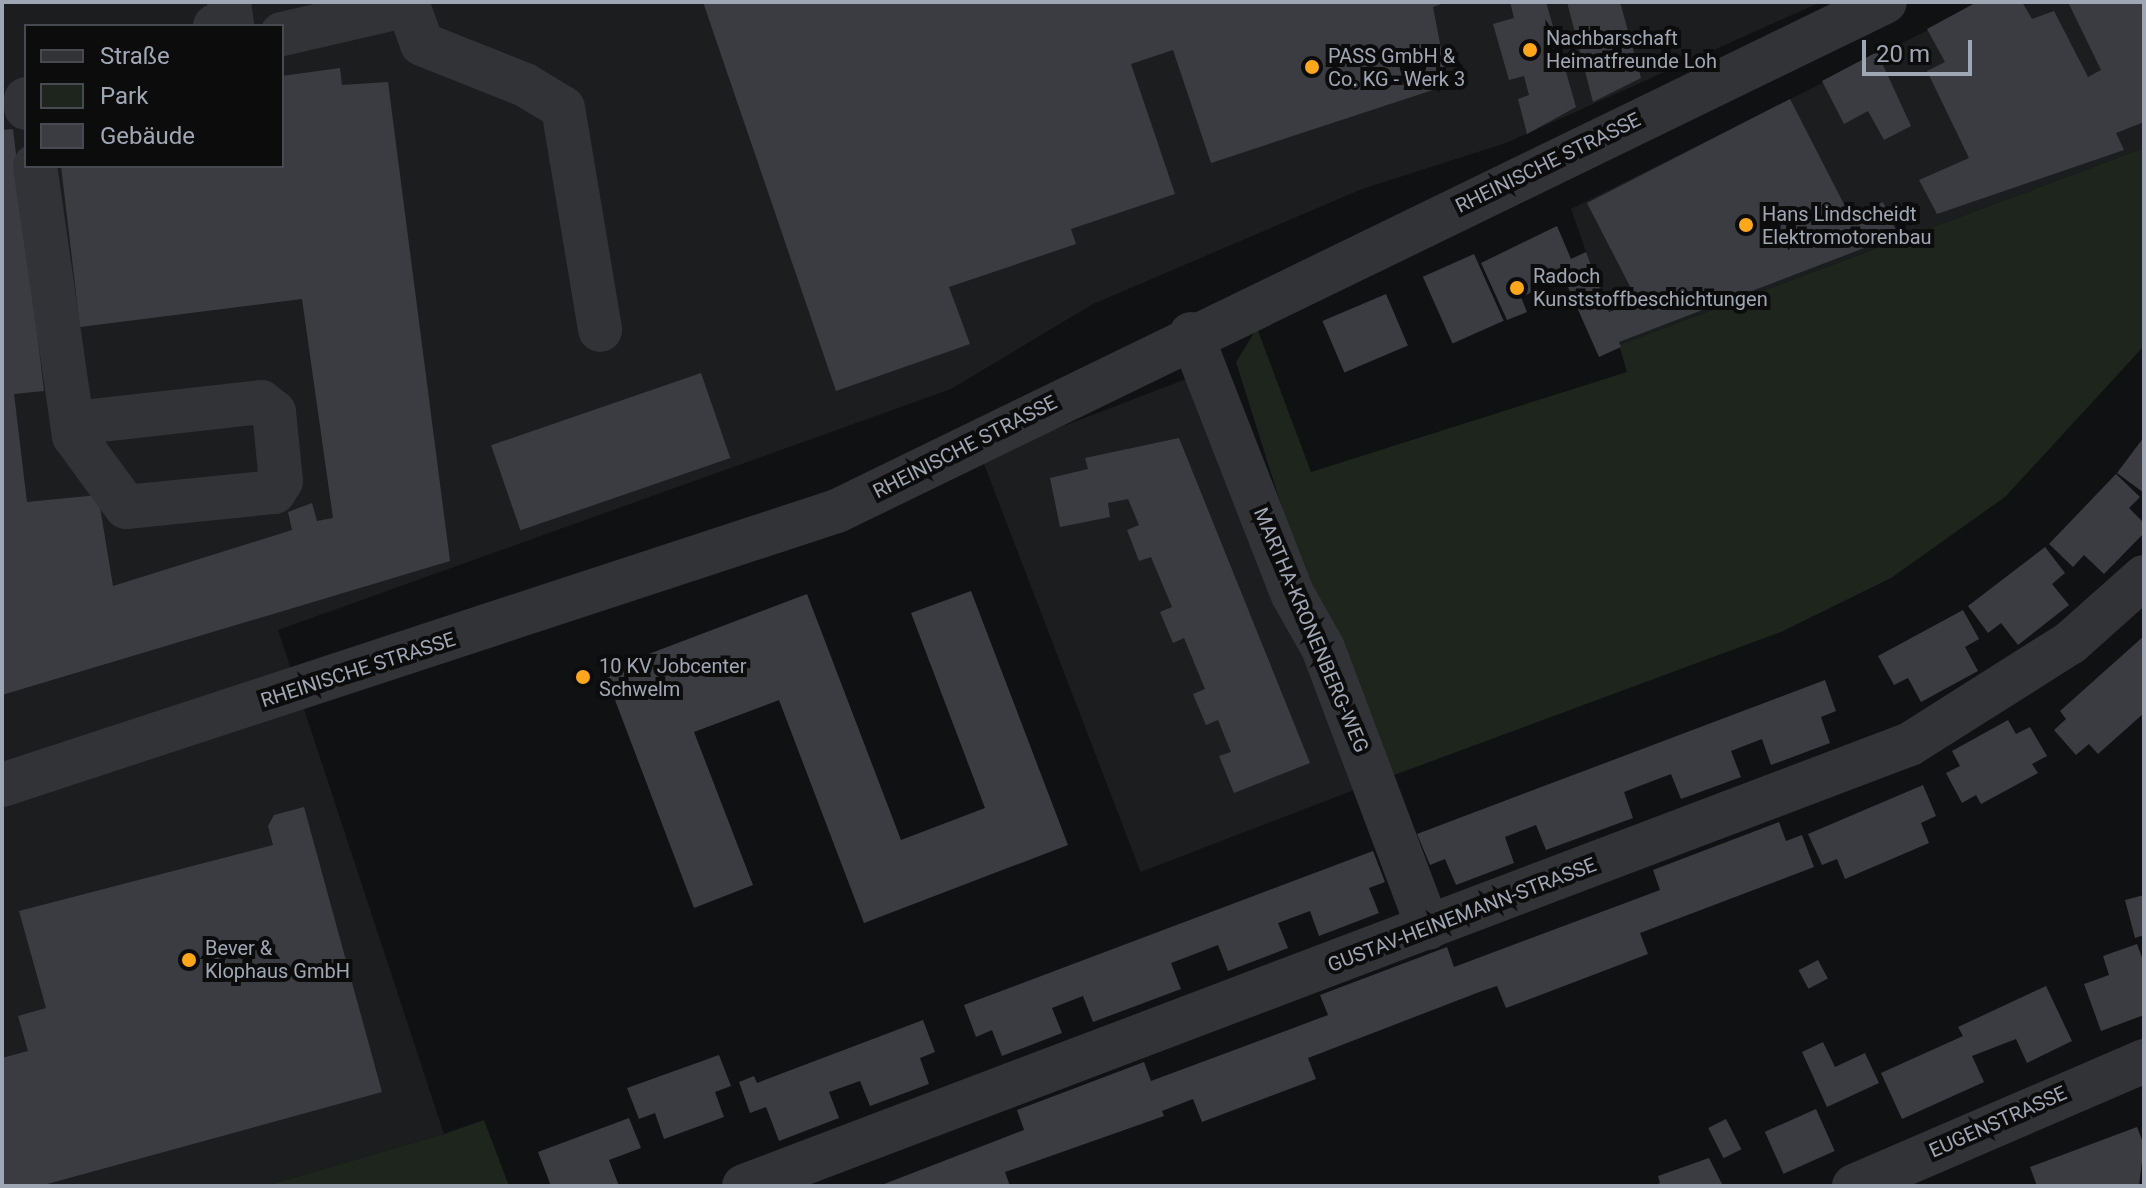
<!DOCTYPE html>
<meta charset="utf-8">
<style>
body{margin:0}
#map{position:relative;width:2146px;height:1188px;overflow:hidden;background:#101112;font-family:Roboto,sans-serif}
div>[style]{position:absolute}
.built>*{inset:0;background:#1c1d1f;transform-origin:0 0}
.green>*{inset:0;background:#1d251d}
.building>*{inset:0;background:#3b3c42;transform-origin:0 0}
.minor>*{height:44px;margin:-22px;padding:0 22px;transform-origin:22px;border-radius:22px;background:#313337}
.dots>*{width:22px;height:22px;translate:-50% -50%;box-sizing:border-box;border:4px solid #0c0c0d;border-radius:50%}
span{translate:-50% -50%;white-space:nowrap;text-align:center;line-height:1.15;-webkit-text-stroke:8px #0c0c0d;paint-order:stroke}
.poi-label{font-size:20px;color:#a0a7b4}
.left{translate:0 -50%;text-align:left}
.street-label{font-size:20px;color:#a0a7b4}
.frame{position:absolute;inset:0;border:4px solid #a0a7b4;pointer-events:none}
.legend{position:absolute;left:24px;top:24px;width:260px;height:144px;box-sizing:border-box;background:#0c0c0d;border:2px solid #474a50;margin:0;padding:10px 14px;list-style:none;font-size:24px;color:#a0a7b4}
.legend li{display:flex;align-items:center;gap:16px;height:40px}
.legend b{width:40px;border:2px solid #474a50}
.scale{position:absolute;left:1862px;top:40px;width:110px;height:36px;box-sizing:border-box;border:4px solid #a0a7b4;border-top:0;padding-left:10px;font-size:24px;line-height:28px;white-space:nowrap;color:#a0a7b4;-webkit-text-stroke:6px #0c0c0d;paint-order:stroke}
</style>
<div id="map">
<div class="built">
<div style="clip-path:polygon(evenodd,2px 2px,1821px 2px,1506px 143px,1362px 189px,1093px 304px,951px 389px,278px 630px,444px 1134px,265px 1186px,2px 1186px,2px 2px,26px 26px,282px 26px,282px 166px,26px 166px,26px 26px)"></div>
<div style="clip-path:polygon(1984px 2px,2144px 2px,2144px 148px,1619px 345px,1571px 209px)"></div>
<div style="left:1199px;top:374px;width:444px;height:233px;rotate:69deg"></div>
</div>
<div class="green">
<div style="clip-path:polygon(2144px 148px,2144px 346px,2005px 497px,1891px 578px,1781px 632px,1386px 778px,1306px 584px,1236px 362px,1257px 328px,1311px 472px,1627px 372px,1619px 345px)"></div>
<div style="clip-path:polygon(484px 1120px,509px 1186px,265px 1186px,444px 1134px)"></div>
</div>
<div class="building">
<div style="clip-path:polygon(703px 2px,1447px 2px,1433px 7px,1448px 85px,1211px 163px,1173px 50px,1131px 64px,1175px 194px,1071px 229px,1076px 244px,949px 287px,970px 344px,836px 391px)"></div>
<div style="clip-path:polygon(1510px 2px,1546px 2px,1576px 107px,1527px 134px,1518px 99px,1529px 95px,1524px 76px,1509px 80px,1493px 24px,1514px 18px)"></div>
<div style="clip-path:polygon(1567px 2px,1620px 2px,1641px 78px,1593px 102px)"></div>
<div style="clip-path:polygon(1977px 2px,2022px 2px,2032px 19px,2054px 11px,2088px 77px,2101px 70px,2068px 2px,2144px 2px,2144px 122px,2116px 133px,2124px 150px,1937px 214px,1919px 180px,1969px 158px,1927px 71px,1945px 62px,1927px 29px)"></div>
<div style="clip-path:polygon(1877px 52px,1911px 126px,1884px 140px,1868px 111px,1844px 124px,1822px 81px)"></div>
<div style="left:1710px;top:53px;width:11px;height:17px;rotate:63deg"></div>
<div style="clip-path:polygon(340px 68px,342px 85px,388px 82px,450px 561px,2px 695px,2px 130px,13px 129px,44px 391px,14px 394px,27px 502px,98px 495px,113px 586px,292px 530px,288px 512px,312px 503px,317px 521px,333px 518px,302px 299px,80px 327px,61px 166px,282px 166px,282px 76px)"></div>
<div style="clip-path:polygon(1790px 99px,1850px 216px,1883px 202px,1898px 235px,1619px 342px,1621px 347px,1599px 357px,1564px 278px,1521px 297px,1527px 312px,1507px 320px,1481px 263px,1557px 226px,1571px 259px,1586px 252px,1609px 312px,1638px 302px,1587px 203px)"></div>
<div style="left:1474px;top:254px;width:73px;height:56px;rotate:66deg"></div>
<div style="left:1386px;top:294px;width:56px;height:69px;rotate:67deg"></div>
<div style="left:701px;top:373px;width:90px;height:222px;rotate:71deg"></div>
<div style="clip-path:polygon(2144px 437px,2144px 493px,2117px 473px)"></div>
<div style="clip-path:polygon(1179px 438px,1310px 763px,1234px 793px,1219px 756px,1231px 752px,1218px 720px,1206px 725px,1193px 694px,1205px 689px,1184px 638px,1173px 643px,1160px 612px,1172px 607px,1151px 557px,1139px 561px,1127px 530px,1139px 525px,1128px 499px,1108px 503px,1110px 517px,1060px 527px,1050px 478px,1088px 469px,1085px 458px)"></div>
<div style="clip-path:polygon(2116px 474px,2140px 497px,2129px 508px,2144px 523px,2144px 533px,2104px 574px,2084px 555px,2073px 567px,2049px 544px)"></div>
<div style="clip-path:polygon(2045px 547px,2065px 573px,2052px 584px,2069px 605px,2018px 645px,2001px 623px,1988px 633px,1968px 606px)"></div>
<div style="clip-path:polygon(971px 591px,1068px 845px,864px 923px,779px 700px,694px 732px,753px 885px,694px 908px,604px 671px,807px 594px,901px 840px,985px 808px,911px 613px)"></div>
<div style="clip-path:polygon(1963px 610px,1979px 639px,1965px 647px,1978px 671px,1921px 702px,1908px 678px,1894px 685px,1878px 656px)"></div>
<div style="clip-path:polygon(2144px 636px,2144px 713px,2098px 754px,2089px 744px,2076px 755px,2054px 730px,2066px 719px,2060px 711px)"></div>
<div style="clip-path:polygon(1825px 680px,1836px 711px,1821px 717px,1830px 743px,1771px 765px,1762px 739px,1731px 751px,1741px 777px,1681px 799px,1671px 774px,1624px 792px,1633px 818px,1546px 850px,1536px 825px,1505px 837px,1514px 863px,1456px 885px,1445px 859px,1430px 865px,1417px 834px)"></div>
<div style="clip-path:polygon(2008px 720px,2016px 734px,2030px 727px,2047px 756px,2032px 764px,2038px 773px,1981px 804px,1976px 795px,1962px 803px,1946px 773px,1960px 766px,1952px 751px)"></div>
<div style="clip-path:polygon(1923px 785px,1936px 816px,1921px 823px,1929px 843px,1845px 879px,1837px 859px,1822px 865px,1808px 834px)"></div>
<div style="clip-path:polygon(304px 807px,382px 1092px,40px 1186px,2px 1186px,2px 1058px,28px 1051px,18px 1016px,46px 1008px,19px 911px,273px 845px,268px 826px,274px 815px)"></div>
<div style="clip-path:polygon(1779px 822px,1786px 841px,1802px 835px,1814px 867px,1640px 933px,1648px 954px,1506px 1008px,1497px 986px,1482px 991px,1308px 1058px,1316px 1079px,1202px 1122px,1193px 1099px,1162px 1111px,1164px 1116px,1005px 1172px,1010px 1186px,879px 1186px,1024px 1130px,1017px 1110px,1144px 1062px,1151px 1081px,1296px 1027px,1328px 1015px,1320px 995px,1447px 947px,1454px 967px,1628px 902px,1660px 890px,1653px 870px)"></div>
<div style="clip-path:polygon(1373px 851px,1385px 882px,1369px 888px,1379px 913px,1319px 936px,1310px 911px,1278px 923px,1288px 948px,1228px 971px,1218px 945px,1187px 957px,1171px 963px,1181px 989px,1093px 1022px,1083px 996px,1052px 1008px,1062px 1033px,1002px 1056px,992px 1030px,976px 1037px,964px 1005px)"></div>
<div style="clip-path:polygon(2144px 895px,2144px 935px,2135px 938px,2125px 900px)"></div>
<div style="clip-path:polygon(2137px 944px,2144px 963px,2144px 1015px,2101px 1031px,2084px 984px,2109px 975px,2103px 956px)"></div>
<div style="left:1818px;top:960px;width:21px;height:22px;rotate:62deg"></div>
<div style="clip-path:polygon(2046px 986px,2072px 1041px,2027px 1063px,2016px 1039px,1972px 1056px,1984px 1082px,1902px 1119px,1881px 1073px,1963px 1036px,1958px 1027px)"></div>
<div style="clip-path:polygon(923px 1020px,935px 1052px,920px 1058px,929px 1084px,870px 1106px,860px 1081px,829px 1092px,839px 1118px,779px 1141px,766px 1107px,750px 1113px,739px 1082px,754px 1076px,757px 1083px)"></div>
<div style="clip-path:polygon(1823px 1042px,1835px 1067px,1865px 1053px,1879px 1083px,1827px 1107px,1802px 1052px)"></div>
<div style="clip-path:polygon(719px 1055px,731px 1086px,715px 1092px,724px 1117px,664px 1139px,655px 1113px,639px 1119px,627px 1088px)"></div>
<div style="left:1816px;top:1109px;width:46px;height:56px;rotate:66deg"></div>
<div style="clip-path:polygon(629px 1118px,641px 1148px,609px 1160px,619px 1186px,551px 1186px,538px 1152px)"></div>
<div style="left:1726px;top:1119px;width:34px;height:20px;rotate:63deg"></div>
<div style="clip-path:polygon(2137px 1127px,2144px 1145px,2139px 1186px,2037px 1186px,2030px 1167px)"></div>
<div style="clip-path:polygon(1709px 1158px,1723px 1186px,1654px 1186px,1660px 1183px,1658px 1176px)"></div>
</div>
<div class="minor">
<div style="left:215px;top:26px;width:17px;rotate:-7deg"></div>
<div style="left:232px;top:24px;width:22px;rotate:-98deg"></div>
<div style="left:282px;top:34px;width:129px;rotate:-13deg"></div>
<div style="left:408px;top:5px;width:41px;rotate:70.3deg"></div>
<div style="left:422px;top:44px;width:111px;rotate:21.7deg"></div>
<div style="left:525px;top:85px;width:44px;rotate:31.2deg"></div>
<div style="left:563px;top:108px;width:225px;rotate:80.5deg"></div>
<div style="left:26px;top:99px;width:9px;rotate:90deg"></div>
<div style="left:35px;top:166px;width:273px;rotate:81.8deg"></div>
<div style="left:74px;top:436px;width:88px;rotate:53.8deg"></div>
<div style="left:126px;top:507px;width:149px;rotate:-5.8deg"></div>
<div style="left:274px;top:492px;width:13px;rotate:-58deg"></div>
<div style="left:281px;top:481px;width:69px;rotate:-95.8deg"></div>
<div style="left:274px;top:412px;width:16px;rotate:-142deg"></div>
<div style="left:261px;top:402px;width:189px;rotate:173.6deg"></div>
<div style="left:1191px;top:334px;width:280px;rotate:68.7deg"></div>
<div style="left:1293px;top:595px;width:61px;rotate:60.5deg"></div>
<div style="left:1323px;top:648px;width:299px;rotate:69.4deg"></div>
<div style="left:2px;top:785px;width:879px;rotate:-18.17deg"></div>
<div style="left:837px;top:511px;width:1165px;rotate:-25.91deg"></div>
<div style="left:744px;top:1186px;width:1247px;rotate:-20.76deg"></div>
<div style="left:1910px;top:744px;width:189px;rotate:-32.3deg"></div>
<div style="left:2070px;top:643px;width:99px;rotate:-41.7deg"></div>
<div style="left:1854px;top:1186px;width:316px;rotate:-23.3deg"></div>
</div>
<div class="dots">
<div style="left:1530px;top:50px;background:#ffa71c"></div>
<div style="left:1312px;top:67px;background:#ffa71c"></div>
<div style="left:1746px;top:225px;background:#ffa71c"></div>
<div style="left:1517px;top:288px;background:#ffa71c"></div>
<div style="left:583px;top:677px;background:#ffa71c"></div>
<div style="left:189px;top:960px;background:#ffa71c"></div>
</div>
<div class="poi-label">
<span class="left" style="left:1546px;top:50px">Nachbarschaft<br>Heimatfreunde Loh</span>
<span class="left" style="left:1328px;top:68px">PASS GmbH &amp;<br>Co. KG - Werk 3</span>
<span class="left" style="left:1762px;top:226px">Hans Lindscheidt<br>Elektromotorenbau</span>
<span class="left" style="left:1533px;top:288px">Radoch<br>Kunststoffbeschichtungen</span>
<span class="left" style="left:599px;top:678px">10 KV Jobcenter<br>Schwelm</span>
<span class="left" style="left:205px;top:960px">Bever &amp;<br>Klophaus GmbH</span>
</div>
<div class="street-label">
<span style="left:1548px;top:163px;rotate:-26deg">RHEINISCHE STRASSE</span>
<span style="left:965px;top:447px;rotate:-27deg">RHEINISCHE STRASSE</span>
<span style="left:1311px;top:630px;rotate:67deg">MARTHA-KRONENBERG-WEG</span>
<span style="left:358px;top:670px;rotate:-18deg">RHEINISCHE STRASSE</span>
<span style="left:1462px;top:915px;rotate:-21deg">GUSTAV-HEINEMANN-STRASSE</span>
<span style="left:1998px;top:1122px;rotate:-24deg">EUGENSTRASSE</span>
</div>
<div class="frame"></div>
<ul class="legend">
<li><b style="height:10px;background:#313337"></b>Straße</li>
<li><b style="height:22px;background:#1d251d"></b>Park</li>
<li><b style="height:22px;background:#3b3c42"></b>Gebäude</li>
</ul>
<div class="scale">20 m</div>
</div>
